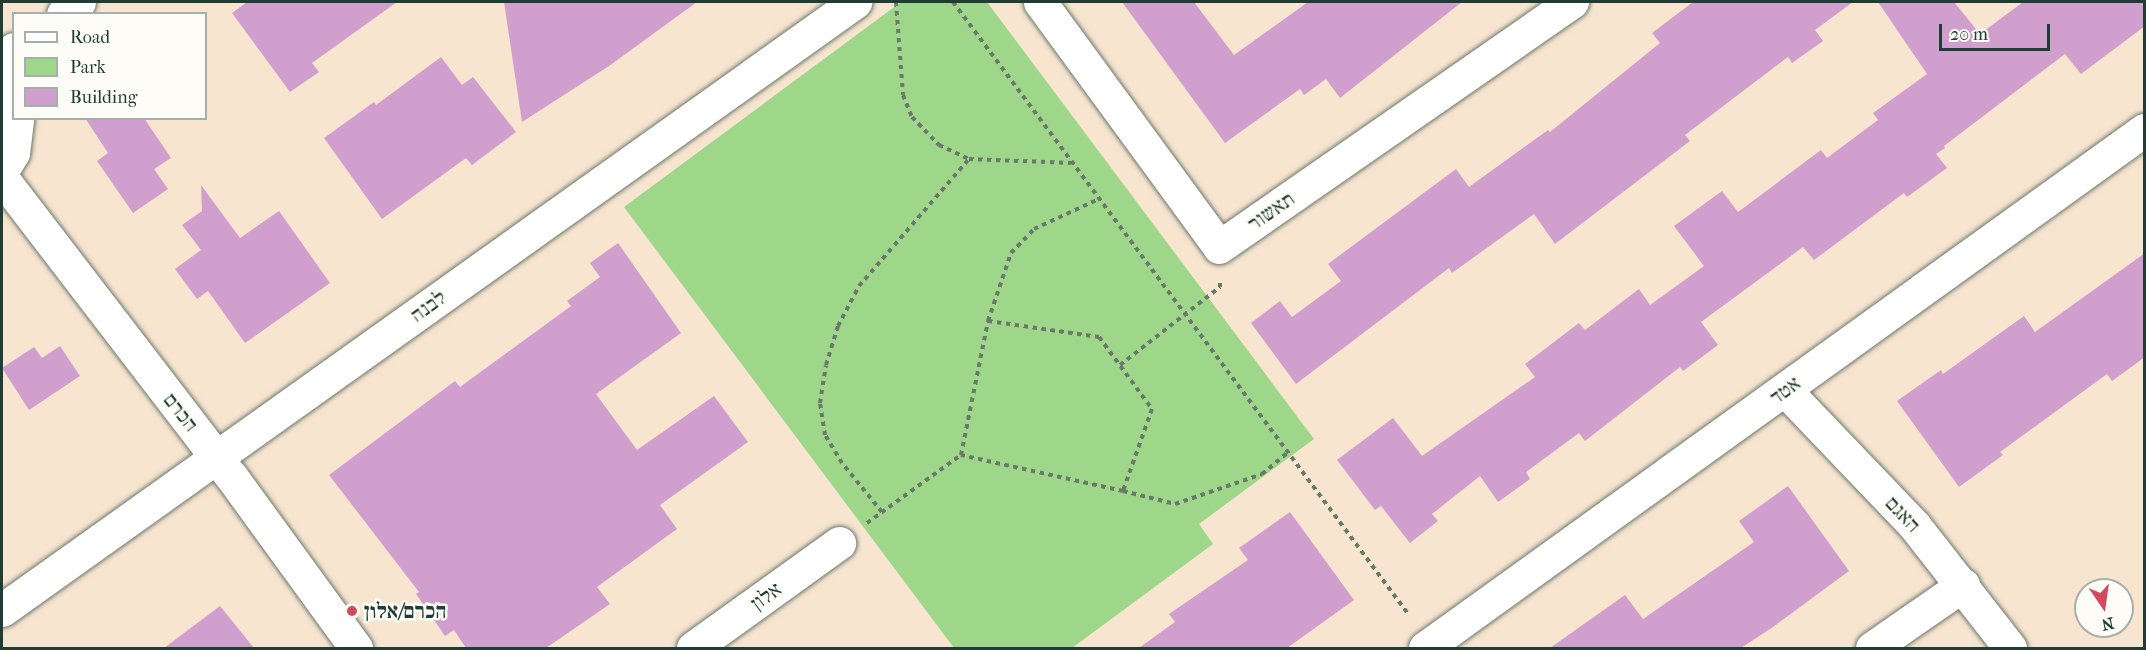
<!DOCTYPE html>
<meta charset="utf-8">
<style>
body{margin:0}
#map{position:relative;width:2146px;height:650px;overflow:hidden;background:#f7e5d0;font-family:"IM FELL French Canon","Frank Ruhl Libre",serif}
div>[style]{position:absolute}
[style*='--x']{left:calc(var(--x)*1px);top:calc(var(--y)*1px);width:calc(var(--w)*1px);rotate:calc(var(--a)*1deg)}
.green>*{inset:0;background:#9ed78a}
.building>*{inset:0;background:#d19fcd}
.path>*{height:4px;margin-top:-2px;transform-origin:0;background:repeating-linear-gradient(90deg,#6b786b 0 4.5px,transparent 0 9px)}
.roads{filter:drop-shadow(0 0 2px #6b786b) drop-shadow(0 0 2px #6b786b)}
.minor>*{height:33px;margin:-16.5px;padding:0 16.5px;transform-origin:16.5px;border-radius:16.5px;background:#fff}
.tertiary>*{height:33px;margin:-16.5px;padding:0 16.5px;transform-origin:16.5px;border-radius:16.5px;background:#fff}
.dots>*{width:16px;height:16px;translate:-50% -50%;box-sizing:border-box;border:3px solid #fdfcf7;border-radius:50%}
span{translate:-50% -50%;white-space:nowrap;text-align:center;line-height:1.15;-webkit-text-stroke:5px #fdfcf7;paint-order:stroke}
.street-label{font-size:21px;color:#1f3d34}
.poi-label{font-size:21px;color:#1f3d34;font-weight:700}
.left{translate:0 -50%;text-align:left}
.frame{position:absolute;inset:0;border:3px solid #1f3d34;pointer-events:none}
.legend{position:absolute;left:12px;top:12px;width:195px;height:108px;box-sizing:border-box;background:#fdfcf7;border:2px solid #a4b0a9;margin:0;padding:8px 10px;list-style:none;font-size:18px;color:#1f3d34}
.legend li{display:flex;align-items:center;gap:12px;height:30px}
.legend b{width:30px;border:2px solid #a4b0a9}
.north{position:absolute;left:2074px;top:578px;width:60px;height:60px;box-sizing:border-box;background:#fdfcf7;border:2px solid #a4b0a9;border-radius:50%;rotate:167deg;font-size:16px;font-weight:700;line-height:24px;text-align:center;color:#1f3d34}
.north::after{content:'';display:block;margin:auto;width:21px;height:27px;background:#d1495b;clip-path:polygon(50% 0,100% 100%,50% 72%,0 100%)}
.scale{position:absolute;left:1939px;top:24px;width:111px;height:27px;box-sizing:border-box;border:3px solid #1f3d34;border-top:0;padding-left:8px;font-size:18px;line-height:21px;white-space:nowrap;color:#1f3d34;-webkit-text-stroke:4px #fdfcf7;paint-order:stroke}
</style>
<div id="map">
<div class="green">
<div style="clip-path:polygon(901px 2px,987px 2px,1314px 439px,1199px 524px,1213px 544px,1072px 648px,954px 648px,624px 207px)"></div>
</div>
<div class="building">
<div style="clip-path:polygon(247px 2px,397px 2px,312px 63px,319px 72px,290px 92px,232px 13px)"></div>
<div style="clip-path:polygon(504px 2px,697px 2px,609px 66px,522px 122px)"></div>
<div style="clip-path:polygon(1122px 2px,1194px 2px,1234px 55px,1308px 2px,1462px 2px,1340px 98px,1326px 79px,1304px 95px,1300px 89px,1225px 143px)"></div>
<div style="clip-path:polygon(1693px 2px,1853px 2px,1815px 30px,1823px 41px,1792px 63px,1788px 57px,1685px 135px,1690px 141px,1555px 244px,1534px 214px,1452px 273px,1449px 268px,1296px 384px,1251px 323px,1280px 301px,1292px 317px,1341px 281px,1328px 264px,1456px 169px,1469px 187px,1548px 130px,1550px 132px,1660px 43px,1652px 33px)"></div>
<div style="clip-path:polygon(1878px 2px,1954px 2px,1980px 34px,2023px 2px,2145px 2px,2145px 26px,2081px 74px,2065px 54px,1944px 146px,1945px 148px,1936px 154px,1947px 168px,1907px 197px,1904px 193px,1814px 260px,1803px 247px,1701px 322px,1718px 345px,1683px 371px,1680px 367px,1585px 441px,1579px 433px,1526px 472px,1530px 479px,1498px 502px,1480px 476px,1432px 514px,1438px 521px,1410px 543px,1381px 506px,1375px 510px,1337px 460px,1393px 418px,1422px 456px,1535px 377px,1525px 364px,1579px 323px,1585px 330px,1639px 289px,1650px 305px,1704px 266px,1674px 226px,1722px 191px,1738px 212px,1821px 150px,1827px 158px,1878px 120px,1873px 113px,1927px 74px)"></div>
<div style="clip-path:polygon(441px 57px,462px 85px,473px 77px,516px 132px,472px 165px,466px 158px,382px 219px,324px 138px,374px 102px,376px 105px)"></div>
<div style="clip-path:polygon(85px 118px,144px 118px,171px 158px,154px 169px,168px 189px,133px 213px,97px 161px,108px 153px)"></div>
<div style="clip-path:polygon(201px 185px,240px 238px,279px 211px,330px 283px,245px 343px,208px 291px,197px 299px,175px 269px,201px 250px,182px 225px,202px 211px)"></div>
<div style="clip-path:polygon(618px 243px,681px 333px,596px 394px,637px 450px,714px 396px,748px 442px,660px 505px,677px 529px,597px 587px,610px 604px,546px 648px,466px 648px,454px 630px,445px 636px,416px 594px,419px 592px,329px 475px,455px 381px,460px 387px,571px 306px,567px 301px,600px 277px,590px 263px)"></div>
<div style="clip-path:polygon(2145px 253px,2145px 357px,2112px 381px,2107px 374px,2000px 452px,2003px 455px,1959px 487px,1897px 401px,1941px 370px,1943px 374px,2024px 316px,2035px 332px)"></div>
<div style="clip-path:polygon(60px 346px,80px 376px,29px 410px,2px 368px,34px 347px,42px 358px)"></div>
<div style="clip-path:polygon(1788px 486px,1849px 571px,1773px 627px,1741px 648px,1550px 648px,1625px 595px,1643px 619px,1754px 542px,1739px 521px)"></div>
<div style="clip-path:polygon(1290px 512px,1354px 600px,1287px 648px,1139px 648px,1175px 622px,1169px 614px,1248px 560px,1239px 548px)"></div>
<div style="clip-path:polygon(220px 606px,254px 648px,164px 648px)"></div>
</div>
<div class="path">
<div style="--x:896;--y:2;--w:93;--a:85.7"></div>
<div style="--x:903;--y:95;--w:24;--a:68"></div>
<div style="--x:912;--y:117;--w:39;--a:46"></div>
<div style="--x:939;--y:145;--w:33;--a:25"></div>
<div style="--x:969;--y:159;--w:102;--a:2.2"></div>
<div style="--x:953;--y:2;--w:764;--a:53.36"></div>
<div style="--x:988;--y:321;--w:112;--a:8.2"></div>
<div style="--x:1099;--y:337;--w:89;--a:53.6"></div>
<div style="--x:1152;--y:409;--w:87;--a:109.5"></div>
<div style="--x:1123;--y:491;--w:166;--a:-167.5"></div>
<div style="--x:961;--y:455;--w:137;--a:-78.6"></div>
<div style="--x:988;--y:321;--w:72;--a:-71.3"></div>
<div style="--x:1011;--y:253;--w:33;--a:-46"></div>
<div style="--x:1034;--y:229;--w:72;--a:-24.8"></div>
<div style="--x:1120;--y:365;--w:127;--a:-38"></div>
<div style="--x:1220;--y:287;--w:6;--a:-90"></div>
<div style="--x:1123;--y:491;--w:54;--a:14"></div>
<div style="--x:1175;--y:504;--w:92;--a:-19"></div>
<div style="--x:1262;--y:474;--w:34;--a:-40"></div>
<div style="--x:882;--y:512;--w:63;--a:-129.2"></div>
<div style="--x:842;--y:463;--w:33;--a:-121"></div>
<div style="--x:825;--y:435;--w:32;--a:-99"></div>
<div style="--x:820;--y:403;--w:38;--a:-81"></div>
<div style="--x:826;--y:365;--w:41;--a:-72.9"></div>
<div style="--x:838;--y:326;--w:45;--a:-62.3"></div>
<div style="--x:859;--y:286;--w:168;--a:-49.1"></div>
<div style="--x:867;--y:523;--w:116;--a:-35.9"></div>
</div>
<div class="roads">
<div class="minor">
<div style="--x:1040;--y:2;--w:303;--a:53.8"></div>
<div style="--x:1219;--y:247;--w:430;--a:-34.8"></div>
<div style="--x:1785;--y:390;--w:187;--a:46.3"></div>
<div style="--x:1914;--y:525;--w:156;--a:52"></div>
<div style="--x:2;--y:610;--w:1048;--a:-35.48"></div>
<div style="--x:693;--y:648;--w:180;--a:-35.7"></div>
<div style="--x:1425;--y:648;--w:886;--a:-35.77"></div>
<div style="--x:1872;--y:648;--w:111;--a:-34.7"></div>
</div>
<div class="tertiary">
<div style="--x:63;--y:14;--w:20;--a:-37"></div>
<div style="--x:2;--y:58;--w:15;--a:-37"></div>
<div style="--x:2;--y:84;--w:24;--a:60"></div>
<div style="--x:2;--y:171;--w:21;--a:-59"></div>
<div style="--x:13;--y:153;--w:35;--a:-83"></div>
<div style="--x:2;--y:178;--w:376;--a:52.5"></div>
<div style="--x:231;--y:476;--w:213;--a:54"></div>
</div>
</div>
<div class="dots">
<div style="left:352px;top:611px;background:#d1495b"></div>
</div>
<div class="street-label">
<span style="left:1271px;top:211px;rotate:-35deg">תאשור</span>
<span style="left:428px;top:306px;rotate:-36deg">לבנה</span>
<span style="left:1785px;top:390px;rotate:-36deg">אטד</span>
<span style="left:181px;top:412px;rotate:52deg">הכרם</span>
<span style="left:1903px;top:514px;rotate:47deg">האגם</span>
<span style="left:766px;top:596px;rotate:-36deg">אלון</span>
</div>
<div class="poi-label">
<span class="left" style="left:364px;top:611px">הכרם/אלון</span>
</div>
<div class="frame"></div>
<ul class="legend">
<li><b style="height:8px;background:#fff"></b>Road</li>
<li><b style="height:16px;background:#9ed78a"></b>Park</li>
<li><b style="height:16px;background:#d19fcd"></b>Building</li>
</ul>
<div class="north">N</div>
<div class="scale">20 m</div>
</div>
